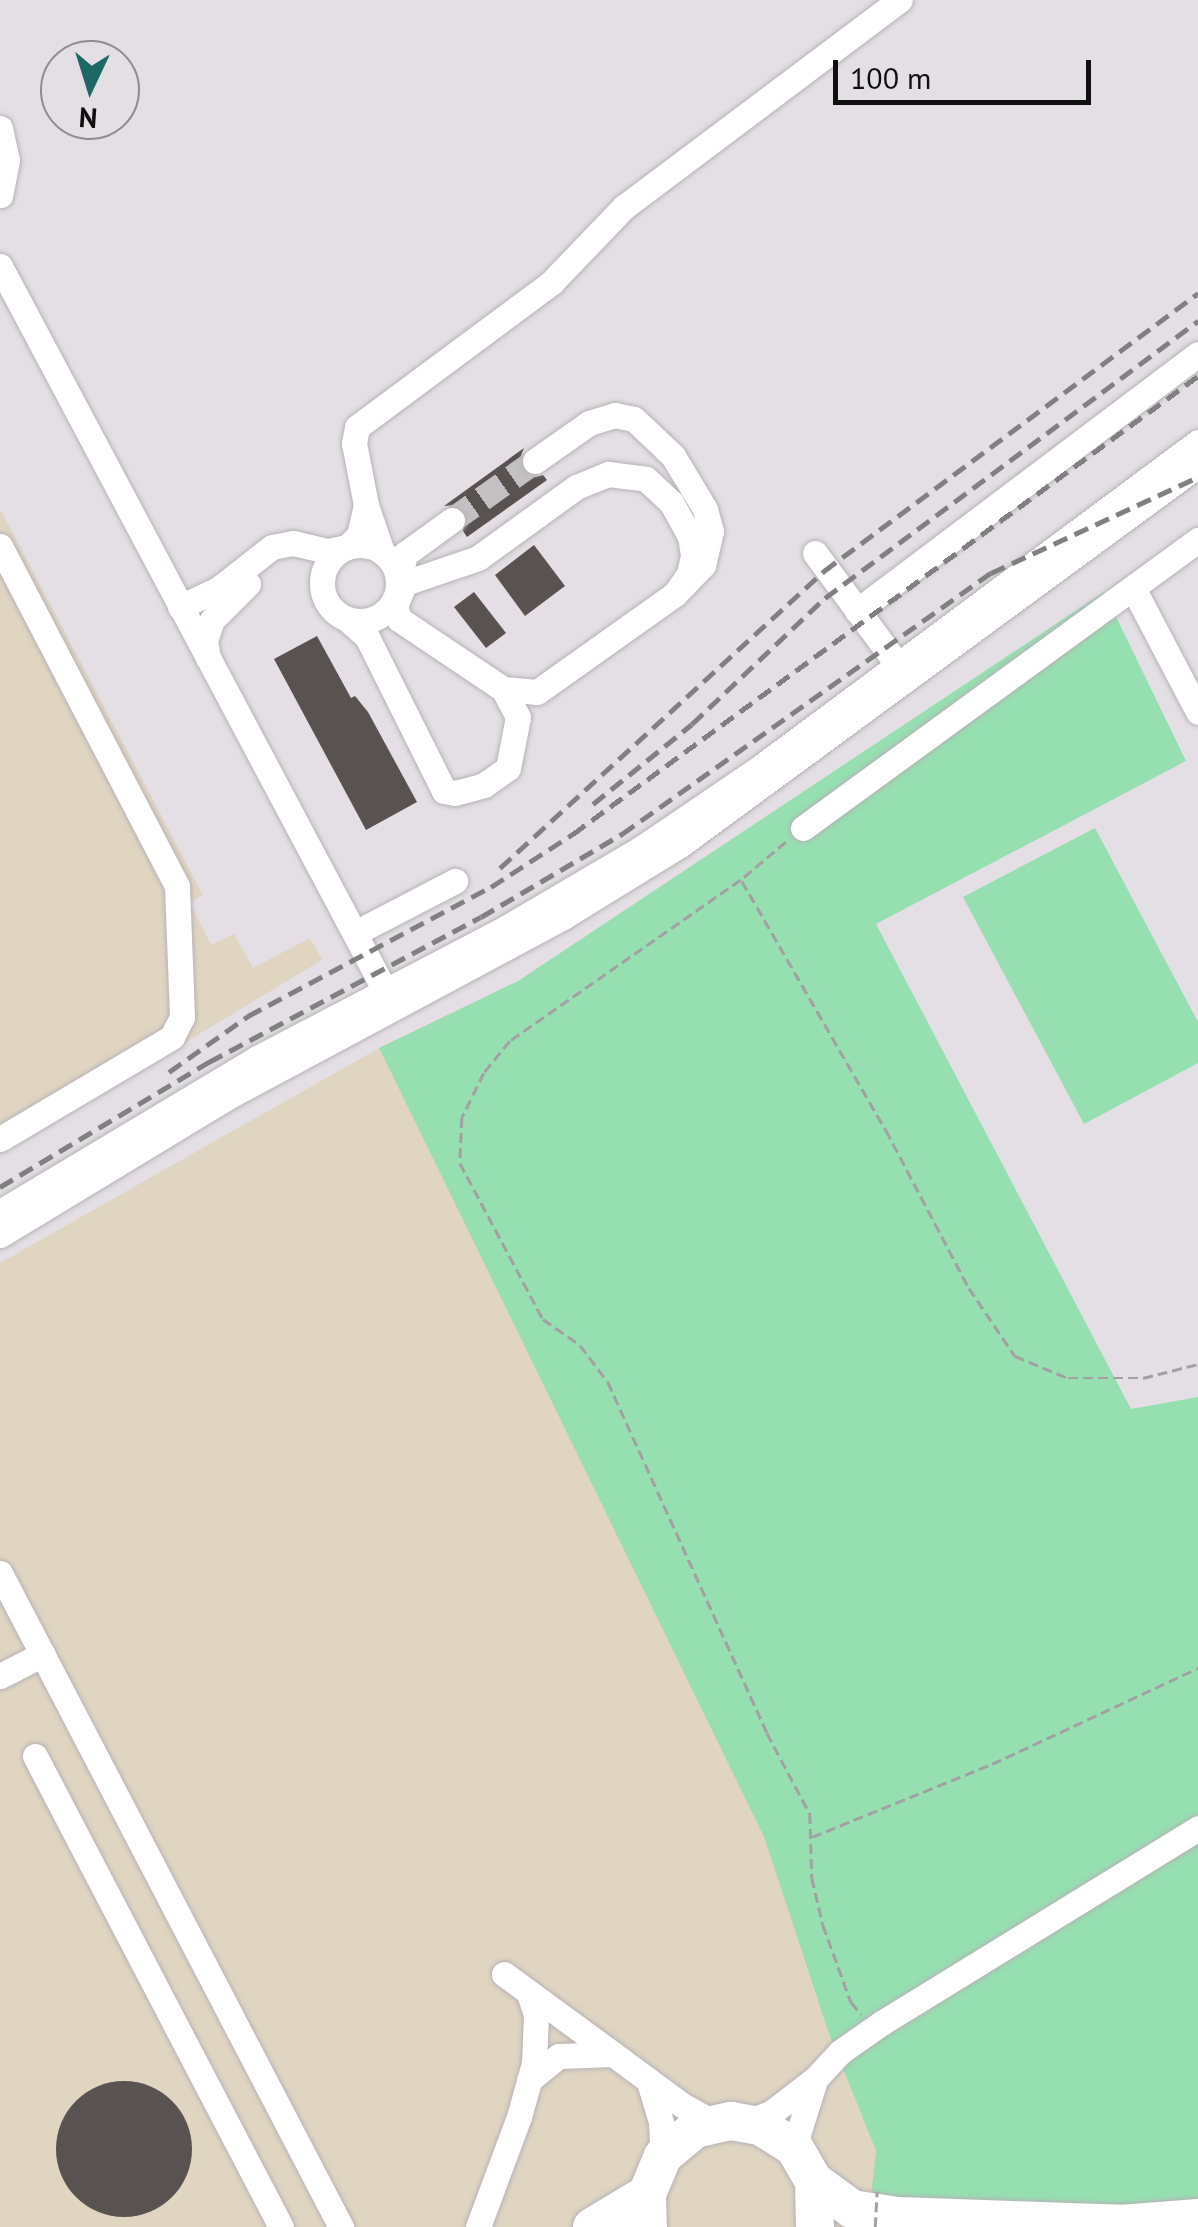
<!DOCTYPE html>
<style>
body{margin:0}
#map{position:relative;width:1198px;height:2227px;overflow:hidden;background:#e3dfe4;font-family:"PT Sans",sans-serif}
div>[style]{position:absolute}
[style*='--x']{left:calc(var(--x)*1px);top:calc(var(--y)*1px);width:calc(var(--w)*1px);rotate:calc(var(--a)*1deg)}
.industrial>*{inset:0;background:#e0d5c1}
.green>*{inset:0;background:#96dfb0}
.building>*{inset:0;background:#585250}
.round{border-radius:50%}
.minor-tunnel>*{height:25px;margin-top:-12.5px;transform-origin:0;background:repeating-linear-gradient(90deg,#c3c0c4 0 25px,transparent 0 37px)}
.path>*{height:2.5px;margin-top:-1.25px;transform-origin:0;background:repeating-linear-gradient(90deg,#a3a0a4 0 10px,transparent 0 15px)}
.roads{filter:drop-shadow(0 0 2px #b6b2b7) drop-shadow(0 0 2px #b6b2b7)}
.minor>*{height:25px;margin:-12.5px;padding:0 12.5px;transform-origin:12.5px;border-radius:12.5px;background:#fff}
.minor>.ring{margin:-12.5px;padding:0;box-sizing:content-box;background:none;border:25px solid #fff;border-radius:50%}
.highway>*{height:38px;margin:-19px;padding:0 19px;transform-origin:19px;border-radius:19px;background:#fff}
.rail>*{height:5px;margin-top:-2.5px;transform-origin:0;background:repeating-linear-gradient(90deg,#827f82 0 15px,transparent 0 23px)}
.path-bridge>*{height:2.5px;margin-top:-1.25px;transform-origin:0;background:repeating-linear-gradient(90deg,#a3a0a4 0 10px,transparent 0 15px)}
span{translate:-50% -50%;white-space:nowrap;text-align:center;line-height:1.15;-webkit-text-stroke:10px #e3dfe4;paint-order:stroke}
.north{position:absolute;left:40px;top:40px;width:100px;height:100px;box-sizing:border-box;background:#e3dfe4;border:2px solid #8f8c8f;border-radius:50%;rotate:184deg;font-size:28px;font-weight:700;line-height:40px;text-align:center;color:#100f10}
.north::after{content:'';display:block;margin:auto;width:35px;height:45px;background:#1c6864;clip-path:polygon(50% 0,100% 100%,50% 72%,0 100%)}
.scale{position:absolute;left:833px;top:60px;width:258px;height:45px;box-sizing:border-box;border:5px solid #100f10;border-top:0;padding-left:12px;font-size:30px;line-height:35px;white-space:nowrap;color:#100f10;-webkit-text-stroke:8px #e3dfe4;paint-order:stroke}
</style>
<div id="map">
<div class="industrial">
<div style="clip-path:polygon(0 509px,203px 895px,190px 903px,211px 945px,234px 934px,253px 968px,310px 938px,322px 960px,0 1154px)"></div>
<div style="clip-path:polygon(379px 1048px,764px 1837px,828px 2031px,876px 2151px,867px 2227px,0 2227px,0 1263px)"></div>
</div>
<div class="green">
<div style="clip-path:polygon(1104px 592px,1186px 761px,876px 924px,1131px 1409px,1198px 1397px,1198px 2227px,867px 2227px,876px 2151px,828px 2031px,764px 1837px,379px 1048px,518px 981px)"></div>
<div style="clip-path:polygon(1095px 828px,1198px 1022px,1198px 1063px,1084px 1124px,963px 897px)"></div>
</div>
<div class="building">
<div style="clip-path:polygon(524px 448px,519px 461px,522px 471px,535px 477px,543px 475px,547px 480px,467px 537px,463px 531px,466px 511px,458px 505px,444px 506px)"></div>
<div style="clip-path:polygon(534px 545px,565px 586px,525px 616px,495px 575px)"></div>
<div style="clip-path:polygon(474px 592px,506px 633px,486px 648px,454px 607px)"></div>
<div style="clip-path:polygon(317px 636px,351px 698px,355px 696px,368px 712px,417px 802px,366px 830px,274px 659px)"></div>
<div class="round" style="left:56px;top:2081px;width:136px;height:136px"></div>
</div>
<div class="minor-tunnel">
<div style="--x:452;--y:520;--w:102;--a:-35.4"></div>
</div>
<div class="path">
<div style="--x:786;--y:842;--w:59;--a:139.8"></div>
<div style="--x:741;--y:880;--w:282;--a:145.1"></div>
<div style="--x:510;--y:1041;--w:41;--a:129.1"></div>
<div style="--x:484;--y:1073;--w:50;--a:116.1"></div>
<div style="--x:462;--y:1118;--w:45;--a:92.5"></div>
<div style="--x:460;--y:1163;--w:177;--a:62"></div>
<div style="--x:543;--y:1319;--w:45;--a:35.1"></div>
<div style="--x:580;--y:1345;--w:46;--a:52.9"></div>
<div style="--x:608;--y:1382;--w:385;--a:65.6"></div>
<div style="--x:767;--y:1733;--w:92;--a:62"></div>
<div style="--x:810;--y:1814;--w:64;--a:88.2"></div>
<div style="--x:812;--y:1878;--w:48;--a:76.8"></div>
<div style="--x:823;--y:1925;--w:82;--a:70"></div>
<div style="--x:851;--y:2002;--w:16;--a:50"></div>
<div style="--x:742;--y:881;--w:288;--a:60"></div>
<div style="--x:886;--y:1130;--w:178;--a:62.3"></div>
<div style="--x:969;--y:1288;--w:82;--a:55.9"></div>
<div style="--x:1015;--y:1356;--w:57;--a:22.5"></div>
<div style="--x:1068;--y:1378;--w:75;--a:0"></div>
<div style="--x:1143;--y:1378;--w:57;--a:-14.3"></div>
<div style="--x:812;--y:1837;--w:194;--a:-22.1"></div>
<div style="--x:992;--y:1764;--w:227;--a:-25"></div>
</div>
<div class="roads">
<div class="minor">
<div style="--x:0;--y:128;--w:33;--a:78"></div>
<div style="--x:7;--y:160;--w:36;--a:101"></div>
<div style="--x:0;--y:266;--w:836;--a:62.02"></div>
<div style="--x:535;--y:461;--w:66;--a:-35.1"></div>
<div style="--x:589;--y:423;--w:27;--a:-17"></div>
<div style="--x:615;--y:415;--w:19;--a:12"></div>
<div style="--x:634;--y:419;--w:54;--a:43.5"></div>
<div style="--x:673;--y:456;--w:62;--a:58.9"></div>
<div style="--x:705;--y:509;--w:23;--a:75"></div>
<div style="--x:711;--y:531;--w:35;--a:103"></div>
<div style="--x:703;--y:565;--w:40;--a:134"></div>
<div style="--x:675;--y:594;--w:169;--a:144.6"></div>
<div style="--x:537;--y:692;--w:34;--a:-175"></div>
<div style="--x:503;--y:689;--w:125;--a:-146.1"></div>
<div style="--x:399;--y:619;--w:14;--a:-107"></div>
<div style="--x:395;--y:606;--w:25;--a:-67"></div>
<div style="--x:405;--y:583;--w:77;--a:-18.9"></div>
<div style="--x:478;--y:558;--w:121;--a:-35.9"></div>
<div style="--x:576;--y:487;--w:35;--a:-22"></div>
<div style="--x:608;--y:474;--w:38;--a:7"></div>
<div style="--x:646;--y:479;--w:34;--a:43"></div>
<div style="--x:671;--y:502;--w:39;--a:61"></div>
<div style="--x:690;--y:536;--w:20;--a:81"></div>
<div style="--x:693;--y:556;--w:18;--a:103"></div>
<div style="--x:689;--y:574;--w:24;--a:125"></div>
<div style="--x:366;--y:505;--w:63;--a:-101"></div>
<div style="--x:354;--y:443;--w:16;--a:-79"></div>
<div style="--x:357;--y:427;--w:243;--a:-36.6"></div>
<div style="--x:552;--y:282;--w:104;--a:-46.2"></div>
<div style="--x:624;--y:207;--w:345;--a:-36.9"></div>
<div class="ring" style="left:322px;top:545px;width:51px;height:51px"></div>
<div style="--x:0;--y:546;--w:383;--a:62.5"></div>
<div style="--x:177;--y:886;--w:131;--a:87.8"></div>
<div style="--x:182;--y:1017;--w:22;--a:117"></div>
<div style="--x:172;--y:1037;--w:200;--a:149.3"></div>
<div style="--x:815;--y:553;--w:153;--a:53.5"></div>
<div style="--x:399;--y:582;--w:29;--a:-78"></div>
<div style="--x:405;--y:554;--w:58;--a:-35.9"></div>
<div style="--x:1133;--y:588;--w:140;--a:62.3"></div>
<div style="--x:180;--y:607;--w:42;--a:-25.3"></div>
<div style="--x:218;--y:589;--w:68;--a:-37.9"></div>
<div style="--x:272;--y:547;--w:21;--a:-11"></div>
<div style="--x:293;--y:543;--w:36;--a:13"></div>
<div style="--x:328;--y:551;--w:19;--a:-12"></div>
<div style="--x:347;--y:547;--w:17;--a:-45"></div>
<div style="--x:359;--y:535;--w:31;--a:-77"></div>
<div style="--x:366;--y:505;--w:50;--a:71.2"></div>
<div style="--x:857;--y:611;--w:427;--a:-37"></div>
<div style="--x:347;--y:619;--w:27;--a:42"></div>
<div style="--x:367;--y:637;--w:172;--a:63.4"></div>
<div style="--x:444;--y:791;--w:11;--a:10"></div>
<div style="--x:455;--y:793;--w:30;--a:-15"></div>
<div style="--x:484;--y:785;--w:29;--a:-35"></div>
<div style="--x:508;--y:768;--w:52;--a:-78.9"></div>
<div style="--x:518;--y:717;--w:32;--a:-118"></div>
<div style="--x:208;--y:658;--w:17;--a:-100"></div>
<div style="--x:205;--y:641;--w:22;--a:-72"></div>
<div style="--x:212;--y:620;--w:51;--a:-45"></div>
<div style="--x:803;--y:828;--w:489;--a:-36.1"></div>
<div style="--x:355;--y:933;--w:113;--a:-27.5"></div>
<div style="--x:0;--y:1212;--w:300;--a:-30.9"></div>
<div style="--x:257;--y:1058;--w:279;--a:-27.6"></div>
<div style="--x:504;--y:929;--w:161;--a:-30.5"></div>
<div style="--x:643;--y:847;--w:144;--a:-34.2"></div>
<div style="--x:762;--y:766;--w:543;--a:-36.62"></div>
<div style="--x:0;--y:1235;--w:272;--a:-31.2"></div>
<div style="--x:233;--y:1094;--w:374;--a:-28.2"></div>
<div style="--x:563;--y:917;--w:137;--a:-31.6"></div>
<div style="--x:680;--y:845;--w:642;--a:-36.26"></div>
<div style="--x:0;--y:1573;--w:738;--a:62.46"></div>
<div style="--x:0;--y:1676;--w:48;--a:-27.1"></div>
<div style="--x:35;--y:1756;--w:531;--a:62.42"></div>
<div style="--x:504;--y:1974;--w:135;--a:36.3"></div>
<div style="--x:529;--y:2080;--w:38;--a:-39"></div>
<div style="--x:559;--y:2056;--w:54;--a:-2.1"></div>
<div style="--x:613;--y:2054;--w:86;--a:36.5"></div>
<div style="--x:682;--y:2105;--w:38;--a:29"></div>
<div style="--x:649;--y:2082;--w:42;--a:73.3"></div>
<div style="--x:661;--y:2122;--w:34;--a:87"></div>
<div style="--x:747;--y:2122;--w:26;--a:-21"></div>
<div style="--x:771;--y:2113;--w:56;--a:-37.7"></div>
<div style="--x:815;--y:2079;--w:37;--a:-47"></div>
<div style="--x:840;--y:2052;--w:52;--a:-34.9"></div>
<div style="--x:883;--y:2022;--w:370;--a:-31.6"></div>
<div style="--x:794;--y:2147;--w:70;--a:-72.6"></div>
<div style="--x:478;--y:2227;--w:117;--a:-69.6"></div>
<div style="--x:519;--y:2117;--w:56;--a:-74.5"></div>
<div style="--x:534;--y:2063;--w:48;--a:-87.6"></div>
<div style="--x:536;--y:2015;--w:19;--a:-108"></div>
</div>
<div class="highway">
<div style="--x:814;--y:2181;--w:47;--a:36.4"></div>
<div style="--x:852;--y:2209;--w:46;--a:8.8"></div>
<div style="--x:897;--y:2216;--w:224;--a:2"></div>
<div style="--x:1121;--y:2224;--w:77;--a:-4.5"></div>
<div style="--x:592;--y:2227;--w:64;--a:-31"></div>
<div style="--x:648;--y:2227;--w:33;--a:-92"></div>
<div style="--x:647;--y:2194;--w:41;--a:-67.2"></div>
<div style="--x:663;--y:2156;--w:42;--a:-40.2"></div>
<div style="--x:695;--y:2129;--w:37;--a:-13"></div>
<div style="--x:731;--y:2121;--w:29;--a:10"></div>
<div style="--x:760;--y:2126;--w:40;--a:32"></div>
<div style="--x:794;--y:2147;--w:39;--a:60"></div>
<div style="--x:814;--y:2181;--w:46;--a:88.8"></div>
</div>
</div>
<div class="rail">
<div style="--x:593;--y:804;--w:127;--a:-38.9"></div>
<div style="--x:692;--y:724;--w:183;--a:-43.5"></div>
<div style="--x:825;--y:598;--w:465;--a:-36.6"></div>
<div style="--x:500;--y:868;--w:440;--a:-42.5"></div>
<div style="--x:824;--y:571;--w:466;--a:-36.6"></div>
<div style="--x:169;--y:1072;--w:97;--a:-35.3"></div>
<div style="--x:248;--y:1016;--w:275;--a:-28"></div>
<div style="--x:491;--y:887;--w:98;--a:-32.9"></div>
<div style="--x:573;--y:834;--w:775;--a:-36.23"></div>
<div style="--x:0;--y:1187;--w:244;--a:-30.9"></div>
<div style="--x:209;--y:1062;--w:308;--a:-28.1"></div>
<div style="--x:481;--y:917;--w:164;--a:-30.5"></div>
<div style="--x:622;--y:834;--w:452;--a:-35.3"></div>
<div style="--x:991;--y:573;--w:228;--a:-24.9"></div>
</div>
<div class="path-bridge">
<div style="--x:875;--y:2227;--w:35;--a:-87"></div>
</div>
<div class="north">N</div>
<div class="scale">100 m</div>
</div>
